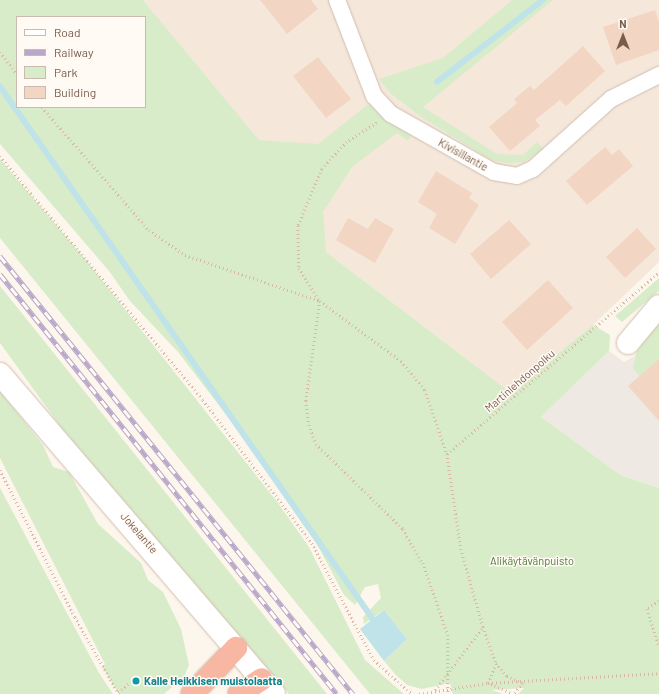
<!DOCTYPE html>
<meta charset="utf-8">
<style>
body{margin:0}
#map{position:relative;width:659px;height:694px;overflow:hidden;background:#fdf6ec;font-family:Barlow,sans-serif}
div>[style]{position:absolute}
[style*='--x']{left:calc(var(--x)*1px);top:calc(var(--y)*1px);width:calc(var(--w)*1px);rotate:calc(var(--a)*1deg)}
.residential>*{inset:0;background:#f5e8da}
.industrial>*{inset:0;background:#efe9e4}
.green>*{inset:0;background:#d8ecc9}
.water>*{inset:0;background:#bfe3e8}
.stream>*{height:5.5px;margin:-2.75px;padding:0 2.75px;transform-origin:2.75px;border-radius:2.75px;background:#bfe3e8}
.building>*{inset:0;background:#f3d5c3}
.path>*{height:2.5px;margin-top:-1.25px;transform-origin:0;background:repeating-linear-gradient(90deg,#d9b8a5 0 1px,transparent 0 4px)}
.roads{filter:drop-shadow(0 0 1px #d1beb0) drop-shadow(0 0 1px #d1beb0)}
.street>*{height:16px;margin:-8px;padding:0 8px;transform-origin:8px;border-radius:8px;background:#fff}
.secondary>*{height:22px;margin:-11px;padding:0 11px;transform-origin:11px;border-radius:11px;background:#fff}
.highway>*{height:22px;margin:-11px;padding:0 11px;transform-origin:11px;border-radius:11px;background:#f7b7a3}
.rail>*{height:4.5px;margin-top:-2.25px;transform-origin:0;background:repeating-linear-gradient(90deg,#fffaf3 0 9px,#b9a8c9 0 18px);box-sizing:border-box;border-block:1px solid #b9a8c9}
.dots>*{width:11px;height:11px;translate:-50% -50%;box-sizing:border-box;border:2px solid #fffaf3;border-radius:50%}
span{translate:-50% -50%;white-space:nowrap;text-align:center;line-height:1.15;-webkit-text-stroke:3px #fffaf3;paint-order:stroke}
.street-label{font-size:11px;color:#7a5c4d}
.park-label{font-size:11px;color:#537a41}
.culture-label{font-size:11px;color:#0d838f;font-weight:700}
.left{translate:0 -50%;text-align:left}
.legend{position:absolute;left:16px;top:16px;width:130px;height:92px;box-sizing:border-box;background:#fffaf3;border:1px solid #cabbb1;margin:0;padding:5px 7px;list-style:none;font-size:12px;color:#7a5c4d}
.legend li{display:flex;align-items:center;gap:8px;height:20px}
.legend b{width:20px;border:1px solid #cabbb1}
.north{position:absolute;left:603px;top:16px;width:40px;height:40px;-webkit-text-stroke:3px #fffaf3;paint-order:stroke;rotate:0deg;font-size:11px;font-weight:700;line-height:16px;text-align:center;color:#7a5c4d}
.north::after{content:'';display:block;margin:auto;width:14px;height:18px;background:#7a5c4d;clip-path:polygon(50% 0,100% 100%,50% 72%,0 100%)}
</style>
<div id="map">
<div class="residential">
<div style="clip-path:polygon(143px 0,659px 0,659px 262px,593px 325px,510px 392px,326px 252px,258px 140px)"></div>
</div>
<div class="industrial">
<div style="clip-path:polygon(659px 326px,659px 488px,622px 476px,541px 417px,609px 351px,624px 362px,648px 349px)"></div>
</div>
<div class="green">
<div style="clip-path:polygon(evenodd,0 0,143px 0,259px 140px,318px 144px,371px 102px,413px 133px,408px 141px,397px 133px,352px 167px,323px 212px,326px 252px,510px 392px,593px 325px,610px 335px,609px 351px,541px 417px,622px 476px,659px 488px,659px 694px,518px 694px,524px 688px,492px 690px,503px 694px,453px 694px,450px 683px,422px 689px,407px 685px,395px 674px,384px 661px,407px 639px,384px 610px,364px 624px,363px 617px,381px 598px,378px 584px,365px 587px,355px 605px,344px 595px,310px 531px,231px 421px,178px 352px,130px 301px,109px 271px,0 144px,0 0,17px 17px,145px 17px,145px 107px,17px 107px,17px 17px)"></div>
<div style="clip-path:polygon(512px 0,553px 0,423px 107px,497px 154px,523px 155px,537px 142px,543px 149px,524px 162px,507px 163px,491px 160px,420px 116px,390px 93px,379px 79px,443px 58px)"></div>
<div style="clip-path:polygon(0 159px,86px 260px,278px 503px,309px 547px,365px 660px,404px 694px,370px 694px,0 238px)"></div>
<div style="clip-path:polygon(659px 278px,659px 291px,622px 322px,615px 316px)"></div>
<div style="clip-path:polygon(0 286px,327px 694px,289px 694px,63px 430px,0 343px)"></div>
<div style="clip-path:polygon(659px 317px,659px 359px,640px 376px,633px 369px,636px 353px)"></div>
<div style="clip-path:polygon(0 391px,43px 445px,53px 467px,69px 472px,98px 524px,141px 563px,148px 580px,163px 592px,181px 629px,189px 665px,184px 677px,164px 694px,119px 694px,102px 667px,105px 664px,0 458px)"></div>
<div style="clip-path:polygon(0 488px,99px 673px,113px 694px,0 694px)"></div>
</div>
<div class="water">
<div style="clip-path:polygon(384px 610px,407px 639px,384px 661px,360px 629px)"></div>
</div>
<div class="stream">
<div style="--x:437;--y:82;--w:134;--a:-37.7"></div>
<div style="--x:0;--y:86;--w:656;--a:55"></div>
</div>
<div class="building">
<div style="clip-path:polygon(260px 0,311px 0,318px 9px,287px 34px)"></div>
<div style="clip-path:polygon(655px 10px,659px 22px,659px 50px,616px 65px,603px 27px)"></div>
<div style="clip-path:polygon(583px 46px,605px 71px,566px 106px,560px 100px,535px 120px,540px 126px,510px 151px,489px 127px,517px 103px,514px 99px,530px 86px,534px 90px)"></div>
<div style="clip-path:polygon(318px 57px,351px 99px,326px 118px,293px 76px)"></div>
<div style="clip-path:polygon(605px 147px,612px 155px,619px 149px,633px 166px,587px 205px,566px 181px)"></div>
<div style="clip-path:polygon(436px 171px,472px 193px,469px 198px,479px 205px,455px 244px,429px 228px,437px 214px,418px 202px)"></div>
<div style="clip-path:polygon(348px 218px,368px 229px,375px 218px,394px 229px,375px 263px,336px 240px)"></div>
<div style="clip-path:polygon(509px 220px,531px 244px,491px 279px,470px 254px)"></div>
<div style="clip-path:polygon(637px 228px,656px 249px,625px 278px,606px 257px)"></div>
<div style="clip-path:polygon(548px 280px,573px 308px,527px 350px,502px 322px)"></div>
<div style="clip-path:polygon(659px 359px,659px 421px,628px 386px)"></div>
</div>
<div class="path">
<div style="--x:0;--y:52;--w:28;--a:52"></div>
<div style="--x:42;--y:107;--w:163;--a:49"></div>
<div style="--x:149;--y:230;--w:44;--a:34.8"></div>
<div style="--x:185;--y:255;--w:143;--a:18.8"></div>
<div style="--x:320;--y:301;--w:101;--a:98"></div>
<div style="--x:306;--y:401;--w:24;--a:83"></div>
<div style="--x:309;--y:425;--w:20;--a:70"></div>
<div style="--x:316;--y:444;--w:122;--a:44.3"></div>
<div style="--x:403;--y:529;--w:39;--a:60"></div>
<div style="--x:423;--y:563;--w:76;--a:70.9"></div>
<div style="--x:448;--y:635;--w:59;--a:90"></div>
<div style="--x:377;--y:123;--w:36;--a:148"></div>
<div style="--x:347;--y:142;--w:37;--a:133"></div>
<div style="--x:322;--y:169;--w:62;--a:112.8"></div>
<div style="--x:298;--y:226;--w:42;--a:88.6"></div>
<div style="--x:299;--y:268;--w:39;--a:58"></div>
<div style="--x:320;--y:301;--w:101;--a:36.5"></div>
<div style="--x:401;--y:361;--w:38;--a:50"></div>
<div style="--x:425;--y:390;--w:68;--a:71"></div>
<div style="--x:447;--y:454;--w:96;--a:81.6"></div>
<div style="--x:461;--y:549;--w:81;--a:74.2"></div>
<div style="--x:483;--y:627;--w:38;--a:70"></div>
<div style="--x:496;--y:663;--w:17;--a:50"></div>
<div style="--x:507;--y:676;--w:17;--a:24"></div>
<div style="--x:523;--y:683;--w:14;--a:129"></div>
<div style="--x:0;--y:156;--w:317;--a:50.2"></div>
<div style="--x:203;--y:400;--w:180;--a:52.7"></div>
<div style="--x:312;--y:543;--w:132;--a:62.1"></div>
<div style="--x:374;--y:660;--w:51;--a:41.8"></div>
<div style="--x:447;--y:454;--w:279;--a:-40.6"></div>
<div style="--x:0;--y:470;--w:165;--a:63"></div>
<div style="--x:75;--y:617;--w:89;--a:60.3"></div>
<div style="--x:659;--y:601;--w:14;--a:146"></div>
<div style="--x:647;--y:609;--w:38;--a:72"></div>
<div style="--x:488;--y:683;--w:22;--a:-68"></div>
<div style="--x:491;--y:684;--w:24;--a:24"></div>
<div style="--x:435;--y:690;--w:79;--a:-52.7"></div>
<div style="--x:118;--y:692;--w:18;--a:-38"></div>
<div style="--x:419;--y:694;--w:70;--a:-9.1"></div>
<div style="--x:488;--y:683;--w:171;--a:-3.3"></div>
</div>
<div class="roads">
<div class="street">
<div style="--x:337;--y:0;--w:103;--a:68.9"></div>
<div style="--x:374;--y:96;--w:25;--a:47"></div>
<div style="--x:391;--y:114;--w:118;--a:29.4"></div>
<div style="--x:494;--y:172;--w:23;--a:10"></div>
<div style="--x:517;--y:176;--w:17;--a:-24"></div>
<div style="--x:533;--y:169;--w:105;--a:-41.9"></div>
<div style="--x:611;--y:99;--w:54;--a:-26.6"></div>
</div>
<div class="secondary">
<div style="--x:628;--y:343;--w:48;--a:-50"></div>
<div style="--x:0;--y:374;--w:421;--a:49.4"></div>
</div>
<div class="highway">
<div style="--x:192;--y:694;--w:64;--a:-46.3"></div>
<div style="--x:239;--y:694;--w:27;--a:-33"></div>
</div>
</div>
<div class="rail">
<div style="--x:0;--y:256;--w:563;--a:51.13"></div>
<div style="--x:0;--y:274;--w:538;--a:51.26"></div>
</div>
<div class="dots">
<div style="left:136px;top:681px;background:#0f9aa8"></div>
</div>
<div class="street-label">
<span style="left:463px;top:155px;rotate:29deg">Kivisillantie</span>
<span style="left:520px;top:381px;rotate:-41deg">Martinlehdonpolku</span>
<span style="left:139px;top:533px;rotate:49deg">Jokelantie</span>
</div>
<div class="park-label">
<span style="left:532px;top:561px">Alikäytävänpuisto</span>
</div>
<div class="culture-label">
<span class="left" style="left:144px;top:681px">Kalle Heikkisen muistolaatta</span>
</div>
<ul class="legend">
<li><b style="height:5px;background:#fff"></b>Road</li>
<li><b style="height:5px;background:#b9a8c9"></b>Railway</li>
<li><b style="height:11px;background:#d8ecc9"></b>Park</li>
<li><b style="height:11px;background:#f3d5c3"></b>Building</li>
</ul>
<div class="north">N</div>
</div>
